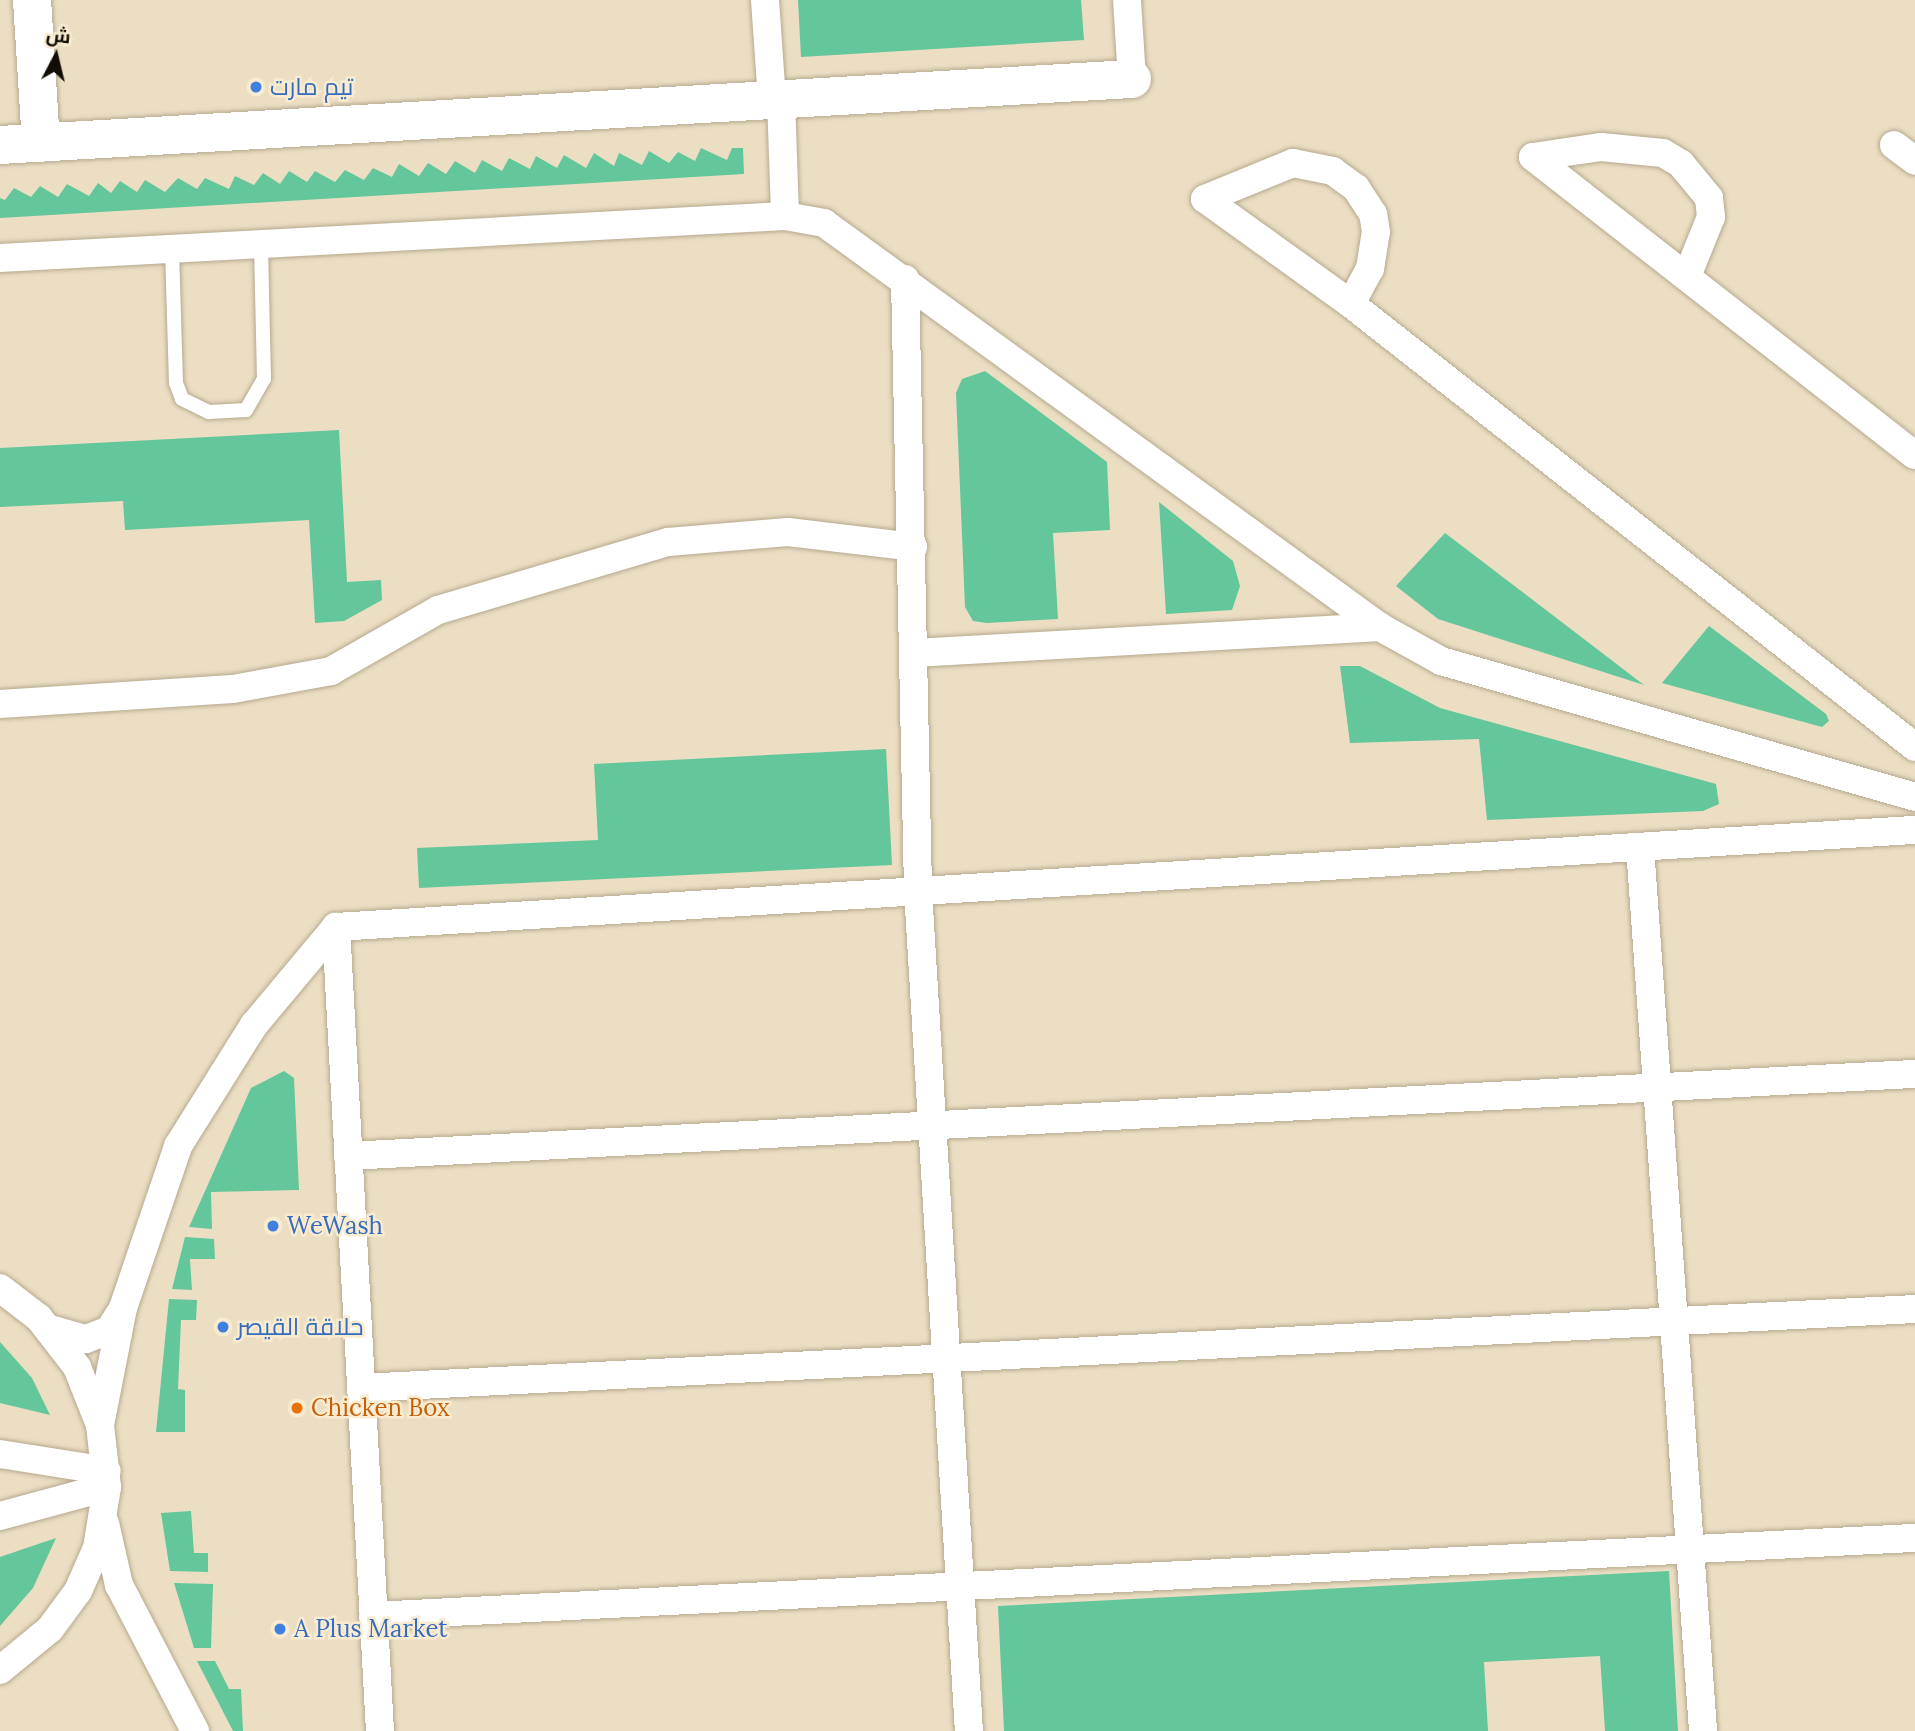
<!DOCTYPE html>
<meta charset="utf-8">
<style>
body{margin:0}
#map{position:relative;width:1915px;height:1731px;overflow:hidden;background:#ebdec3;font-family:Lora,Cairo,serif}
div>[style]{position:absolute}
[style*='--x']{left:calc(var(--x)*1px);top:calc(var(--y)*1px);width:calc(var(--w)*1px);rotate:calc(var(--a)*1deg)}
.green>*{inset:0;background:#64c69b}
.roads{filter:drop-shadow(0 0 2px #b5a98f) drop-shadow(0 0 2px #b5a98f)}
.lane>*{height:14px;margin:-7px;padding:0 7px;transform-origin:7px;border-radius:7px;background:#fff}
.street>*{height:28px;margin:-14px;padding:0 14px;transform-origin:14px;border-radius:14px;background:#fff}
.secondary>*{height:38px;margin:-19px;padding:0 19px;transform-origin:19px;border-radius:19px;background:#fff}
.dots>*{width:19px;height:19px;translate:-50% -50%;box-sizing:border-box;border:4px solid #f9ebd0;border-radius:50%}
span{translate:-50% -50%;white-space:nowrap;text-align:center;line-height:1.15;-webkit-text-stroke:5px #f9ebd0;paint-order:stroke}
.shop-label{font-size:24px;color:#366cbe}
.left{translate:0 -50%;text-align:left}
.food-label{font-size:24px;color:#c56008}
.north{position:absolute;left:21px;top:21px;width:70px;height:70px;-webkit-text-stroke:5px #f9ebd0;paint-order:stroke;rotate:7deg;font-size:19px;font-weight:700;line-height:28px;text-align:center;color:#120d05}
.north::after{content:'';display:block;margin:auto;width:24px;height:32px;background:#120d05;clip-path:polygon(50% 0,100% 100%,50% 72%,0 100%)}
</style>
<div id="map">
<div class="green">
<div style="clip-path:polygon(798px 0,1081px 0,1084px 40px,801px 57px)"></div>
<div style="clip-path:polygon(701px 148px,727px 160px,732px 148px,743px 148px,744px 174px,0 218px,0 198px,5px 200px,14px 188px,31px 197px,40px 186px,58px 197px,67px 184px,89px 196px,98px 183px,111px 193px,120px 181px,137px 192px,145px 180px,165px 192px,178px 178px,197px 189px,205px 178px,229px 189px,235px 176px,254px 185px,263px 173px,280px 184px,289px 171px,307px 182px,315px 171px,335px 182px,345px 170px,364px 180px,373px 168px,392px 177px,399px 164px,419px 176px,428px 163px,446px 174px,455px 161px,475px 173px,482px 160px,502px 171px,509px 158px,530px 169px,536px 156px,557px 168px,564px 155px,586px 168px,594px 153px,614px 166px,619px 153px,642px 165px,649px 151px,669px 163px,678px 152px,695px 161px)"></div>
<div style="clip-path:polygon(985px 371px,1107px 462px,1110px 530px,1053px 533px,1058px 619px,987px 623px,973px 621px,965px 607px,956px 393px,962px 379px)"></div>
<div style="clip-path:polygon(339px 430px,347px 582px,381px 580px,382px 600px,344px 621px,315px 623px,309px 520px,125px 530px,123px 501px,0 507px,0 448px)"></div>
<div style="clip-path:polygon(1159px 502px,1233px 561px,1240px 586px,1232px 610px,1166px 614px)"></div>
<div style="clip-path:polygon(1445px 533px,1644px 685px,1438px 619px,1396px 586px)"></div>
<div style="clip-path:polygon(1709px 626px,1826px 714px,1829px 721px,1822px 727px,1662px 683px)"></div>
<div style="clip-path:polygon(1340px 666px,1360px 666px,1440px 708px,1716px 784px,1719px 804px,1703px 811px,1487px 820px,1479px 739px,1350px 743px)"></div>
<div style="clip-path:polygon(886px 749px,892px 865px,419px 888px,417px 848px,598px 840px,594px 764px)"></div>
<div style="clip-path:polygon(284px 1071px,294px 1078px,299px 1190px,211px 1192px,212px 1229px,189px 1227px,251px 1088px)"></div>
<div style="clip-path:polygon(185px 1237px,214px 1239px,215px 1259px,190px 1259px,192px 1290px,172px 1289px)"></div>
<div style="clip-path:polygon(169px 1299px,197px 1300px,196px 1320px,181px 1320px,178px 1389px,185px 1390px,185px 1432px,156px 1432px)"></div>
<div style="clip-path:polygon(0 1342px,32px 1378px,50px 1415px,0 1403px)"></div>
<div style="clip-path:polygon(191px 1511px,194px 1553px,208px 1553px,208px 1572px,170px 1571px,161px 1513px)"></div>
<div style="clip-path:polygon(56px 1538px,33px 1588px,0 1626px,0 1557px)"></div>
<div style="clip-path:polygon(1669px 1571px,1678px 1731px,1605px 1731px,1600px 1656px,1484px 1662px,1488px 1731px,1004px 1731px,998px 1606px)"></div>
<div style="clip-path:polygon(174px 1583px,213px 1584px,211px 1648px,194px 1648px)"></div>
<div style="clip-path:polygon(197px 1661px,215px 1661px,229px 1689px,241px 1689px,243px 1731px,233px 1731px)"></div>
</div>
<div class="roads">
<div class="lane">
<div style="--x:172;--y:249;--w:134;--a:88.3"></div>
<div style="--x:176;--y:383;--w:17;--a:69"></div>
<div style="--x:182;--y:399;--w:30;--a:26"></div>
<div style="--x:209;--y:412;--w:37;--a:-3"></div>
<div style="--x:246;--y:410;--w:36;--a:-60"></div>
<div style="--x:264;--y:379;--w:135;--a:-91.3"></div>
</div>
<div class="street">
<div style="--x:765;--y:0;--w:99;--a:86"></div>
<div style="--x:1127;--y:0;--w:79;--a:86.4"></div>
<div style="--x:781;--y:99;--w:117;--a:88"></div>
<div style="--x:1894;--y:145;--w:26;--a:37"></div>
<div style="--x:1533;--y:157;--w:484;--a:38"></div>
<div style="--x:1533;--y:157;--w:69;--a:-8.4"></div>
<div style="--x:1601;--y:147;--w:62;--a:5.5"></div>
<div style="--x:1663;--y:153;--w:21;--a:31"></div>
<div style="--x:1681;--y:164;--w:44;--a:50.5"></div>
<div style="--x:1709;--y:198;--w:19;--a:84"></div>
<div style="--x:1711;--y:217;--w:64;--a:112.1"></div>
<div style="--x:0;--y:258;--w:786;--a:-3.06"></div>
<div style="--x:785;--y:216;--w:40;--a:10"></div>
<div style="--x:824;--y:223;--w:687;--a:36"></div>
<div style="--x:1380;--y:627;--w:70;--a:29.1"></div>
<div style="--x:1441;--y:661;--w:493;--a:16"></div>
<div style="--x:905;--y:279;--w:612;--a:88.78"></div>
<div style="--x:918;--y:891;--w:842;--a:86.53"></div>
<div style="--x:1351;--y:304;--w:40;--a:-62"></div>
<div style="--x:1370;--y:269;--w:37;--a:-81"></div>
<div style="--x:1376;--y:232;--w:18;--a:-99"></div>
<div style="--x:1373;--y:214;--w:31;--a:-123"></div>
<div style="--x:1356;--y:188;--w:29;--a:-144"></div>
<div style="--x:1333;--y:171;--w:41;--a:-168.7"></div>
<div style="--x:1293;--y:163;--w:95;--a:157.8"></div>
<div style="--x:1205;--y:199;--w:180;--a:35.7"></div>
<div style="--x:1351;--y:304;--w:717;--a:38.15"></div>
<div style="--x:914;--y:653;--w:467;--a:-3.2"></div>
<div style="--x:0;--y:704;--w:233;--a:-3.7"></div>
<div style="--x:233;--y:689;--w:100;--a:-10.4"></div>
<div style="--x:331;--y:671;--w:123;--a:-29.7"></div>
<div style="--x:438;--y:610;--w:240;--a:-16.5"></div>
<div style="--x:668;--y:542;--w:120;--a:-4.8"></div>
<div style="--x:788;--y:532;--w:126;--a:6.8"></div>
<div style="--x:1640;--y:847;--w:886;--a:85.92"></div>
<div style="--x:336;--y:927;--w:805;--a:86.87"></div>
<div style="--x:348;--y:1156;--w:1569;--a:-3"></div>
<div style="--x:0;--y:1288;--w:49;--a:37.6"></div>
<div style="--x:39;--y:1318;--w:62;--a:52.2"></div>
<div style="--x:77;--y:1367;--w:62;--a:68.4"></div>
<div style="--x:100;--y:1425;--w:62;--a:83.6"></div>
<div style="--x:107;--y:1487;--w:62;--a:99.3"></div>
<div style="--x:97;--y:1548;--w:47;--a:113.8"></div>
<div style="--x:78;--y:1591;--w:47;--a:126.4"></div>
<div style="--x:50;--y:1629;--w:65;--a:140.6"></div>
<div style="--x:50;--y:1329;--w:37;--a:16"></div>
<div style="--x:86;--y:1339;--w:25;--a:-21"></div>
<div style="--x:109;--y:1330;--w:24;--a:-57"></div>
<div style="--x:361;--y:1388;--w:1556;--a:-2.91"></div>
<div style="--x:100;--y:1425;--w:119;--a:-78.9"></div>
<div style="--x:123;--y:1308;--w:171;--a:-71.2"></div>
<div style="--x:178;--y:1146;--w:143;--a:-57.9"></div>
<div style="--x:254;--y:1025;--w:128;--a:-50.1"></div>
<div style="--x:336;--y:927;--w:1582;--a:-3.52"></div>
<div style="--x:0;--y:1454;--w:108;--a:9"></div>
<div style="--x:0;--y:1516;--w:111;--a:-15.2"></div>
<div style="--x:105;--y:1523;--w:64;--a:77.3"></div>
<div style="--x:119;--y:1585;--w:165;--a:62.5"></div>
<div style="--x:373;--y:1616;--w:1544;--a:-2.9"></div>
</div>
<div class="secondary">
<div style="--x:32;--y:0;--w:143;--a:86.4"></div>
<div style="--x:0;--y:145;--w:1134;--a:-3.34"></div>
</div>
</div>
<div class="dots">
<div style="left:256px;top:87px;background:#3f7fe0"></div>
<div style="left:273px;top:1226px;background:#3f7fe0"></div>
<div style="left:223px;top:1327px;background:#3f7fe0"></div>
<div style="left:297px;top:1408px;background:#e8710a"></div>
<div style="left:280px;top:1629px;background:#3f7fe0"></div>
</div>
<div class="shop-label">
<span class="left" style="left:270px;top:87px">تيم مارت</span>
<span class="left" style="left:287px;top:1226px">WeWash</span>
<span class="left" style="left:237px;top:1327px">حلاقة القيصر</span>
<span class="left" style="left:294px;top:1629px">A Plus Market</span>
</div>
<div class="food-label">
<span class="left" style="left:311px;top:1408px">Chicken Box</span>
</div>
<div class="north">ش</div>
</div>
